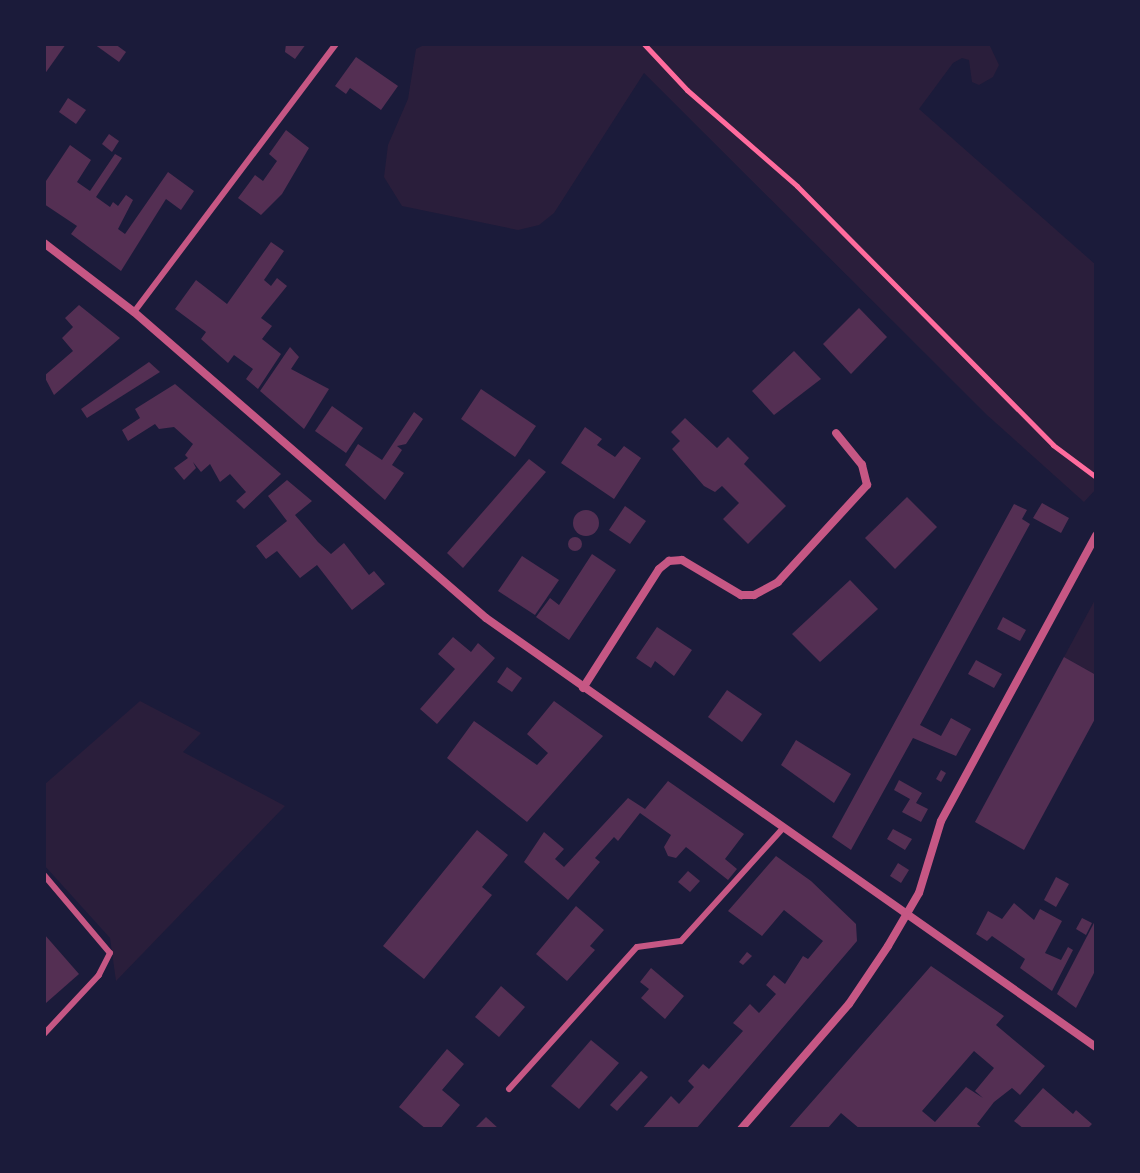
<!DOCTYPE html>
<style>
body{margin:0}
#map{position:relative;width:1140px;height:1173px;overflow:hidden;background:#1b1b3a;font-family:Inter,sans-serif}
div>[style]{position:absolute}
[style*='--x']{left:calc(var(--x)*1px);top:calc(var(--y)*1px);width:calc(var(--w)*1px);rotate:calc(var(--a)*1deg)}
.green>*{inset:0;background:#2a1e3b}
.building>*{inset:0;background:#542f53}
.round{border-radius:50%}
.path>*{height:5px;margin:-2.5px;padding:0 2.5px;transform-origin:2.5px;border-radius:2.5px;background:#ff6b9d}
.service>*{height:6px;margin:-3px;padding:0 3px;transform-origin:3px;border-radius:3px;background:#c65784}
.minor>*{height:8px;margin:-4px;padding:0 4px;transform-origin:4px;border-radius:4px;background:#c65784}
span{translate:-50% -50%;white-space:nowrap;text-align:center;line-height:1.15;-webkit-text-stroke:8px #1b1b3a;paint-order:stroke}
.frame{position:absolute;inset:0;border:46px solid #1b1b3a;pointer-events:none}
</style>
<div id="map">
<div class="green">
<div style="clip-path:polygon(426px 44px,989px 44px,999px 65px,993px 77px,979px 85px,972px 82px,969px 60px,962px 58px,953px 63px,919px 109px,1096px 265px,1096px 489px,1084px 502px,987px 415px,644px 73px,554px 213px,539px 225px,518px 230px,402px 206px,384px 177px,388px 145px,408px 99px,416px 49px)"></div>
<div style="clip-path:polygon(1096px 598px,1096px 675px,1064px 657px)"></div>
<div style="clip-path:polygon(140px 701px,201px 733px,183px 752px,285px 806px,116px 981px,110px 938px,44px 865px,44px 785px)"></div>
</div>
<div class="building">
<div style="clip-path:polygon(44px 44px,66px 44px,44px 75px)"></div>
<div style="clip-path:polygon(94px 44px,115px 44px,126px 52px,119px 62px)"></div>
<div style="clip-path:polygon(286px 44px,306px 44px,295px 59px,285px 52px)"></div>
<div style="clip-path:polygon(356px 57px,398px 86px,381px 110px,350px 88px,346px 94px,335px 86px)"></div>
<div style="clip-path:polygon(68px 98px,86px 110px,76px 124px,59px 112px)"></div>
<div style="clip-path:polygon(286px 130px,309px 148px,282px 194px,261px 215px,238px 198px,255px 175px,263px 181px,277px 161px,269px 154px)"></div>
<div style="clip-path:polygon(109px 134px,119px 141px,112px 152px,102px 144px)"></div>
<div style="clip-path:polygon(70px 145px,91px 160px,77px 182px,90px 191px,115px 154px,122px 158px,96px 197px,110px 207px,113px 202px,118px 206px,126px 195px,133px 200px,118px 229px,125px 234px,168px 172px,194px 191px,181px 210px,166px 199px,121px 271px,71px 234px,77px 226px,44px 204px,44px 184px)"></div>
<div style="clip-path:polygon(271px 242px,284px 251px,264px 280px,271px 286px,277px 278px,287px 286px,261px 318px,272px 326px,262px 339px,281px 354px,258px 389px,246px 379px,253px 369px,234px 355px,228px 363px,201px 339px,206px 332px,175px 309px,196px 280px,227px 304px)"></div>
<div style="clip-path:polygon(79px 305px,120px 338px,54px 395px,44px 376px,73px 351px,62px 338px,73px 327px,65px 318px)"></div>
<div style="clip-path:polygon(859px 308px,887px 337px,851px 374px,823px 344px)"></div>
<div style="clip-path:polygon(290px 347px,299px 357px,291px 369px,329px 389px,304px 429px,260px 391px)"></div>
<div style="clip-path:polygon(794px 351px,821px 379px,774px 415px,752px 391px)"></div>
<div style="clip-path:polygon(149px 362px,160px 372px,87px 418px,81px 409px)"></div>
<div style="clip-path:polygon(175px 384px,281px 474px,244px 509px,236px 501px,246px 492px,230px 474px,220px 482px,210px 464px,201px 472px,193px 462px,196px 468px,184px 480px,174px 468px,188px 458px,185px 455px,193px 444px,174px 427px,159px 429px,155px 424px,128px 441px,122px 430px,140px 418px,135px 409px)"></div>
<div style="clip-path:polygon(481px 389px,536px 426px,515px 457px,461px 419px)"></div>
<div style="clip-path:polygon(332px 406px,363px 428px,346px 453px,315px 431px)"></div>
<div style="clip-path:polygon(414px 412px,423px 419px,406px 444px,397px 446px,402px 450px,392px 465px,404px 473px,385px 500px,345px 465px,358px 444px,382px 460px)"></div>
<div style="clip-path:polygon(685px 418px,717px 448px,728px 437px,749px 458px,744px 464px,786px 506px,748px 544px,723px 519px,739px 503px,722px 486px,715px 492px,704px 486px,672px 449px,680px 441px,671px 432px)"></div>
<div style="clip-path:polygon(585px 427px,602px 439px,597px 445px,615px 457px,624px 446px,641px 458px,614px 499px,561px 463px)"></div>
<div style="clip-path:polygon(529px 459px,546px 472px,463px 568px,447px 553px)"></div>
<div style="clip-path:polygon(287px 480px,312px 501px,295px 515px,318px 542px,331px 554px,344px 543px,369px 575px,374px 571px,385px 584px,352px 610px,317px 565px,300px 578px,277px 551px,266px 559px,256px 546px,287px 521px,268px 496px)"></div>
<div style="clip-path:polygon(907px 497px,937px 527px,895px 569px,865px 538px)"></div>
<div style="clip-path:polygon(1042px 503px,1069px 518px,1061px 533px,1033px 518px)"></div>
<div style="clip-path:polygon(1014px 504px,1027px 510px,1022px 519px,1030px 524px,920px 725px,941px 736px,951px 718px,971px 729px,956px 756px,913px 738px,851px 850px,832px 837px)"></div>
<div style="clip-path:polygon(625px 506px,646px 521px,630px 544px,609px 530px)"></div>
<div class="round" style="left:573px;top:510px;width:26px;height:26px"></div>
<div class="round" style="left:568px;top:537px;width:14px;height:14px"></div>
<div style="clip-path:polygon(592px 554px,616px 570px,569px 640px,536px 617px,550px 598px,559px 605px)"></div>
<div style="clip-path:polygon(522px 556px,559px 580px,535px 615px,498px 591px)"></div>
<div style="clip-path:polygon(850px 580px,878px 609px,820px 662px,792px 634px)"></div>
<div style="clip-path:polygon(1003px 617px,1026px 630px,1020px 641px,997px 629px)"></div>
<div style="clip-path:polygon(657px 627px,692px 650px,674px 676px,655px 661px,651px 668px,636px 658px)"></div>
<div style="clip-path:polygon(453px 637px,471px 652px,478px 643px,495px 658px,437px 724px,420px 709px,455px 669px,438px 654px)"></div>
<div style="clip-path:polygon(1064px 657px,1096px 675px,1096px 717px,1024px 850px,975px 822px)"></div>
<div style="clip-path:polygon(976px 660px,1002px 674px,994px 688px,968px 674px)"></div>
<div style="clip-path:polygon(507px 667px,522px 678px,512px 692px,497px 682px)"></div>
<div style="clip-path:polygon(727px 690px,762px 714px,742px 742px,708px 717px)"></div>
<div style="clip-path:polygon(554px 701px,603px 736px,527px 822px,447px 758px,474px 721px,537px 765px,548px 753px,527px 734px)"></div>
<div style="clip-path:polygon(796px 740px,851px 774px,834px 803px,781px 765px)"></div>
<div style="clip-path:polygon(941px 770px,946px 773px,941px 782px,936px 779px)"></div>
<div style="clip-path:polygon(899px 780px,922px 793px,916px 803px,928px 809px,921px 822px,902px 812px,910px 799px,894px 790px)"></div>
<div style="clip-path:polygon(668px 781px,744px 834px,725px 859px,737px 869px,728px 880px,686px 847px,676px 858px,668px 856px,664px 847px,671px 835px,640px 813px,618px 841px,614px 837px,595px 858px,600px 862px,568px 900px,524px 862px,544px 832px,564px 849px,555px 859px,564px 867px,628px 798px,645px 809px)"></div>
<div style="clip-path:polygon(893px 829px,912px 839px,905px 850px,887px 839px)"></div>
<div style="clip-path:polygon(477px 830px,508px 855px,482px 887px,492px 895px,424px 979px,383px 946px)"></div>
<div style="clip-path:polygon(776px 856px,811px 881px,856px 924px,857px 941px,696px 1129px,642px 1129px,671px 1096px,679px 1104px,694px 1087px,688px 1081px,703px 1064px,709px 1069px,743px 1031px,733px 1023px,750px 1004px,759px 1013px,776px 994px,766px 985px,774px 975px,785px 984px,803px 956px,808px 959px,823px 941px,784px 910px,762px 936px,728px 911px)"></div>
<div style="clip-path:polygon(898px 863px,909px 870px,901px 883px,890px 876px)"></div>
<div style="clip-path:polygon(688px 871px,700px 881px,690px 892px,678px 882px)"></div>
<div style="clip-path:polygon(1056px 877px,1069px 884px,1056px 907px,1044px 900px)"></div>
<div style="clip-path:polygon(1014px 903px,1034px 920px,1040px 909px,1062px 921px,1045px 953px,1061px 960px,1068px 947px,1073px 950px,1052px 991px,1020px 968px,1025px 959px,992px 936px,987px 941px,976px 934px,988px 911px,1002px 919px)"></div>
<div style="clip-path:polygon(576px 906px,604px 930px,590px 946px,595px 950px,567px 981px,536px 954px)"></div>
<div style="clip-path:polygon(1082px 918px,1092px 923px,1086px 935px,1076px 929px)"></div>
<div style="clip-path:polygon(1096px 919px,1096px 969px,1076px 1008px,1057px 994px)"></div>
<div style="clip-path:polygon(44px 934px,79px 974px,46px 1003px,44px 1001px)"></div>
<div style="clip-path:polygon(747px 952px,752px 956px,743px 965px,739px 962px)"></div>
<div style="clip-path:polygon(evenodd,931px 966px,1004px 1016px,996px 1025px,1045px 1066px,1020px 1095px,1012px 1088px,994px 1102px,977px 1124px,983px 1129px,860px 1129px,841px 1113px,827px 1129px,788px 1129px,931px 966px,974px 1051px,994px 1068px,975px 1091px,983px 1098px,966px 1087px,935px 1122px,922px 1111px,974px 1051px)"></div>
<div style="clip-path:polygon(651px 968px,684px 996px,665px 1019px,641px 998px,649px 989px,640px 982px)"></div>
<div style="clip-path:polygon(501px 986px,525px 1007px,499px 1037px,475px 1017px)"></div>
<div style="clip-path:polygon(591px 1040px,619px 1063px,579px 1109px,551px 1086px)"></div>
<div style="clip-path:polygon(447px 1049px,464px 1064px,442px 1090px,460px 1105px,440px 1129px,426px 1129px,399px 1107px)"></div>
<div style="clip-path:polygon(641px 1071px,648px 1077px,617px 1111px,610px 1105px)"></div>
<div style="clip-path:polygon(1043px 1088px,1073px 1114px,1076px 1110px,1092px 1124px,1087px 1129px,1024px 1129px,1014px 1121px)"></div>
<div style="clip-path:polygon(486px 1117px,499px 1129px,474px 1129px)"></div>
</div>
<div class="path">
<div style="--x:644;--y:44;--w:63;--a:46.9"></div>
<div style="--x:687;--y:90;--w:146;--a:41.1"></div>
<div style="--x:797;--y:186;--w:364;--a:45.3"></div>
<div style="--x:1053;--y:445;--w:54;--a:36.7"></div>
</div>
<div class="service">
<div style="--x:134;--y:312;--w:336;--a:-53"></div>
<div style="--x:44;--y:875;--w:102;--a:49.8"></div>
<div style="--x:110;--y:953;--w:25;--a:117"></div>
<div style="--x:99;--y:975;--w:81;--a:133"></div>
<div style="--x:509;--y:1089;--w:191;--a:-48"></div>
<div style="--x:637;--y:947;--w:44;--a:-7.8"></div>
<div style="--x:681;--y:941;--w:152;--a:-47.9"></div>
</div>
<div class="minor">
<div style="--x:44;--y:243;--w:113;--a:37.5"></div>
<div style="--x:134;--y:312;--w:466;--a:41"></div>
<div style="--x:486;--y:618;--w:746;--a:35.12"></div>
<div style="--x:583;--y:688;--w:141;--a:-57.4"></div>
<div style="--x:659;--y:569;--w:13;--a:-39"></div>
<div style="--x:669;--y:561;--w:13;--a:-4"></div>
<div style="--x:682;--y:560;--w:69;--a:30.7"></div>
<div style="--x:741;--y:595;--w:13;--a:0"></div>
<div style="--x:754;--y:595;--w:27;--a:-28"></div>
<div style="--x:778;--y:582;--w:132;--a:-47.5"></div>
<div style="--x:867;--y:485;--w:21;--a:-104"></div>
<div style="--x:862;--y:465;--w:41;--a:-129.1"></div>
<div style="--x:741;--y:1129;--w:165;--a:-49.2"></div>
<div style="--x:849;--y:1004;--w:70;--a:-56.1"></div>
<div style="--x:888;--y:946;--w:61;--a:-59.7"></div>
<div style="--x:919;--y:893;--w:75;--a:-73"></div>
<div style="--x:941;--y:821;--w:325;--a:-61.5"></div>
</div>
<div class="frame"></div>
</div>
